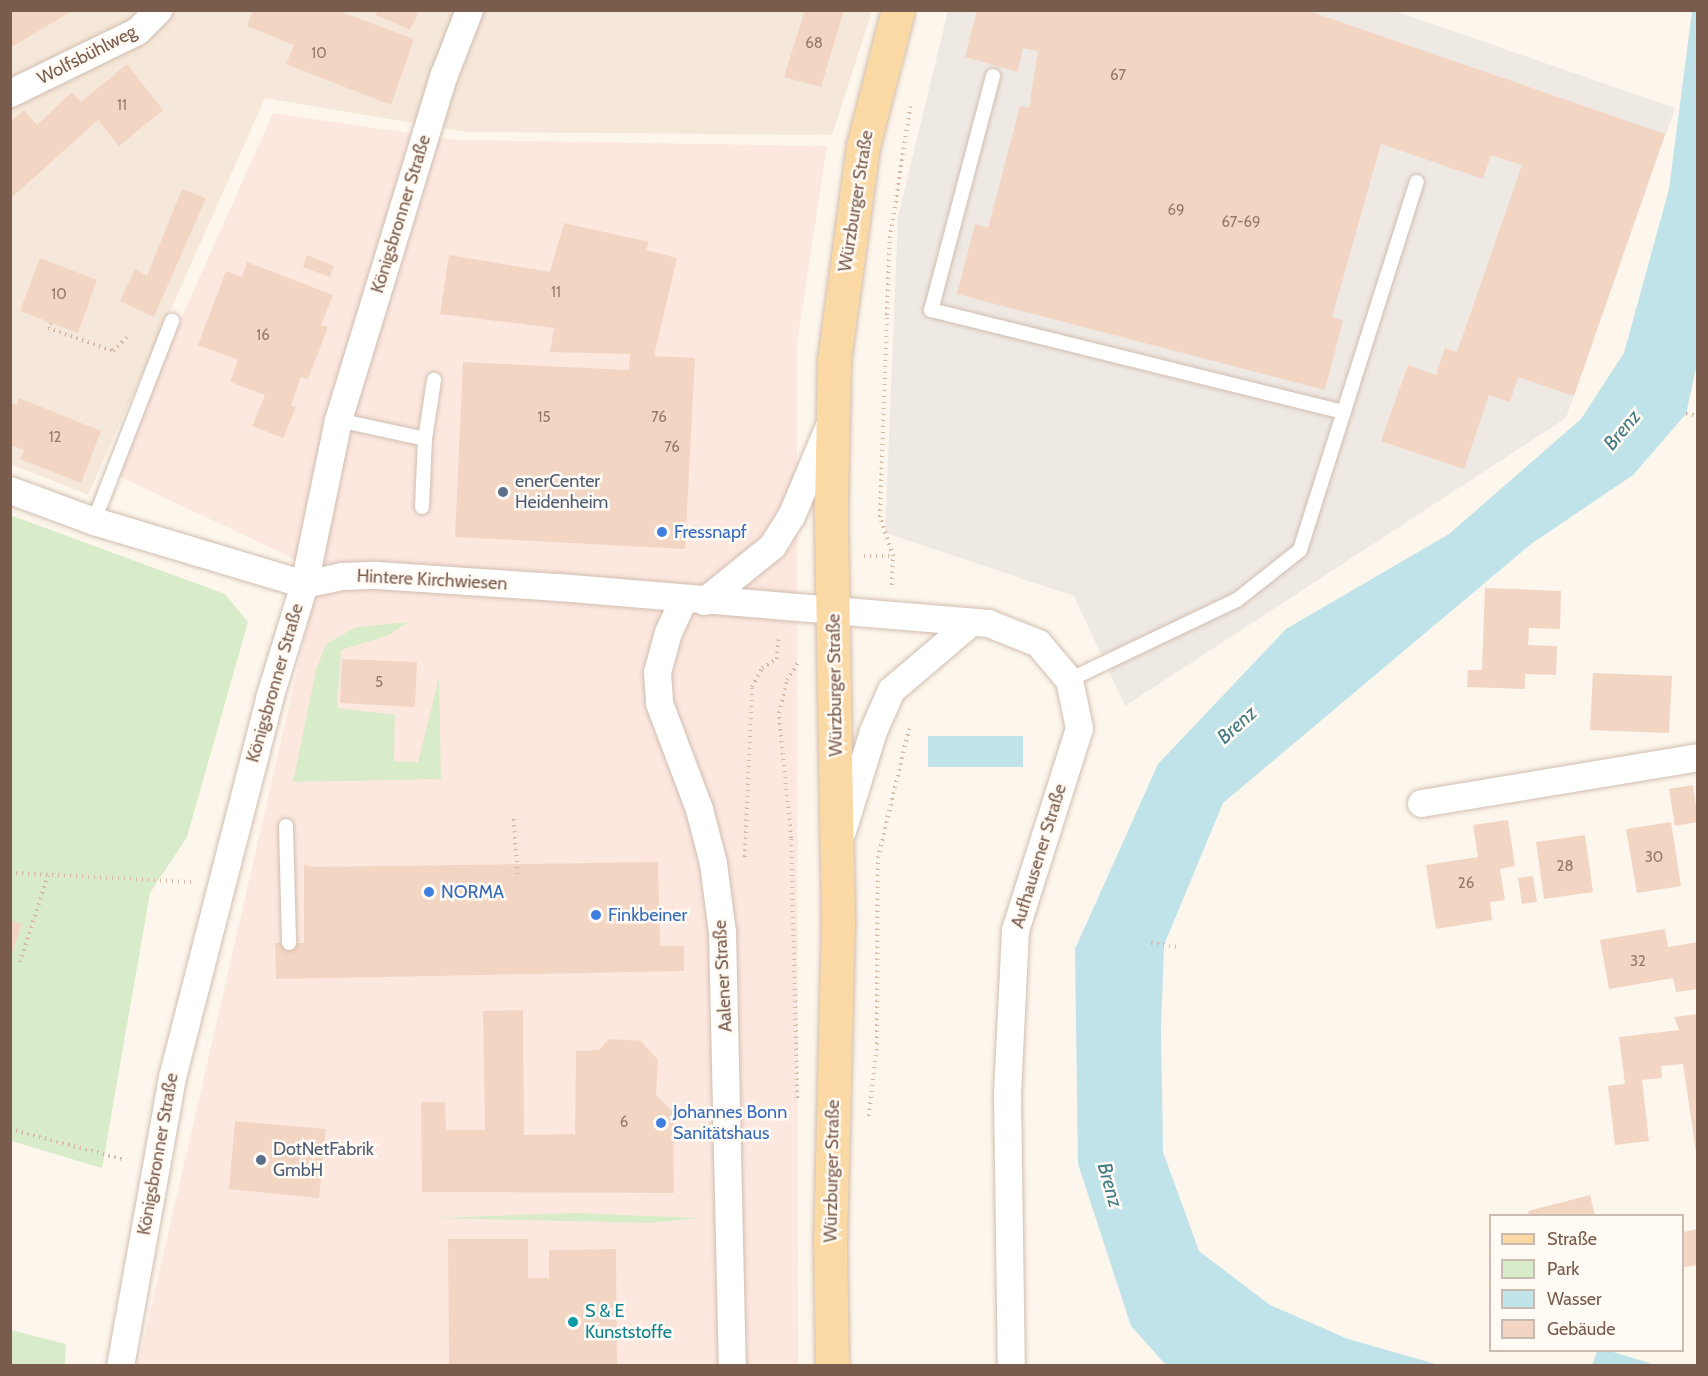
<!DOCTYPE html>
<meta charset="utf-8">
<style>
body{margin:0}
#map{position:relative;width:1708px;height:1376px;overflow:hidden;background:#fdf6ec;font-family:Cabin,sans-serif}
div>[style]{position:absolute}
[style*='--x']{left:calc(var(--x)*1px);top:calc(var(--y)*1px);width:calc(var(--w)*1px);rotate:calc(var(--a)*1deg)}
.residential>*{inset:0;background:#f5e8da}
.commercial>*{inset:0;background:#fde8e0}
.industrial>*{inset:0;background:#efe9e4}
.green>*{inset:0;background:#d8ecc9}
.water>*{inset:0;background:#bfe3e8}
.building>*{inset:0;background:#f3d5c3}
.path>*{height:4px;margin-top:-2px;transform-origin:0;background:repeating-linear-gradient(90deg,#d9b8a5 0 1.5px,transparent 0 6px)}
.roads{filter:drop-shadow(0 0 2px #d1beb0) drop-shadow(0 0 2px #d1beb0)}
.lane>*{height:14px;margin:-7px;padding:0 7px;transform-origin:7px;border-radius:7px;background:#fff}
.street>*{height:27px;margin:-13.5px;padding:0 13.5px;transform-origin:13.5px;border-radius:13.5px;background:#fff}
.primary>*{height:33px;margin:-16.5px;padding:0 16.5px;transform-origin:16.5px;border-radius:16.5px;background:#fbd9a5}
.dots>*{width:16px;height:16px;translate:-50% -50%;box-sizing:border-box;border:3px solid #fffaf3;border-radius:50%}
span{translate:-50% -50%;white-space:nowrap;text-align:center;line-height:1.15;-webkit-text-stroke:5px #fffaf3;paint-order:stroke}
.number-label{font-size:15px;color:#987a6a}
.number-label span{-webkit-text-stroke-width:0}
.street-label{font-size:18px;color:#7a5c4d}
.service-label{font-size:18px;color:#4e5e75}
.left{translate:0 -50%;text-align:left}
.shop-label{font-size:18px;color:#366cbe}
.culture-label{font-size:18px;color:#0d838f}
.water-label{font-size:20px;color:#437c86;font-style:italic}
.frame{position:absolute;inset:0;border:12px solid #7a5c4d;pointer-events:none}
.legend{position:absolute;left:1489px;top:1214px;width:195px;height:138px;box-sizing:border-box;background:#fffaf3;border:2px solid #cabbb1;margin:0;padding:8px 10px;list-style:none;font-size:18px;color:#7a5c4d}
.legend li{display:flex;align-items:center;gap:12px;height:30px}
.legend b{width:30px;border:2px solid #cabbb1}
</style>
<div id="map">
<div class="residential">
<div style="clip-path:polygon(10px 11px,872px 11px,832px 135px,466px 132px,265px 98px,88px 495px,11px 464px)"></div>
</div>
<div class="commercial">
<div style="clip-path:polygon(273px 113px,456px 140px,827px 146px,797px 343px,798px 1365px,138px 1365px,320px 571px,112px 473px)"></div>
</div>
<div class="industrial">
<div style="clip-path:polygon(948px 11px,1395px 11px,1675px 108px,1566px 418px,1125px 706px,1074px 596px,885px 533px,898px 217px)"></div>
</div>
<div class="green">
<div style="clip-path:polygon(10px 515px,225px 594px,248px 622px,187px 837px,150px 893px,102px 1168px,11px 1141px)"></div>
<div style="clip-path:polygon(408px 622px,389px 635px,341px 650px,337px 708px,395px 715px,394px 761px,418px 762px,439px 677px,441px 779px,293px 782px,316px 670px,326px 644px,356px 627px)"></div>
<div style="clip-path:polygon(574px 1213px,700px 1218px,649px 1223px,434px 1218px)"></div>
<div style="clip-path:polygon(11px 1330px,66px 1344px,65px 1365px,11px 1365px)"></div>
</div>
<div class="water">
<div style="clip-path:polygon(1692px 11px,1698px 11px,1698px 359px,1686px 414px,1633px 475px,1531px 544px,1223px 803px,1164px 945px,1161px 1030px,1163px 1152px,1199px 1251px,1270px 1305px,1348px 1339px,1439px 1365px,1166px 1365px,1131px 1326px,1078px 1164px,1075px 949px,1158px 764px,1286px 629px,1449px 534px,1581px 419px,1624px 353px,1669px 189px)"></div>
<div style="clip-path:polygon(1023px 736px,1023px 767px,928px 767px,928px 736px)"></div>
<div style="clip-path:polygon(1597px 1351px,1610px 1351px,1656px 1365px,1592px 1365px)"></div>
</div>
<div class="building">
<div style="clip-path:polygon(10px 10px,74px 10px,10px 48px)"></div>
<div style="clip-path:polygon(253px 10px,336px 10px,414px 39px,391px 105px,286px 64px,294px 45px,247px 26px)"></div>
<div style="clip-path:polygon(378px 10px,419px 10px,410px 30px,376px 15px)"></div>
<div style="clip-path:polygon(805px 10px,844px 10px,821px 87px,784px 77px)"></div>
<div style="clip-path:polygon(977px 10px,1306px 10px,1665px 134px,1574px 396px,1518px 377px,1510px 402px,1489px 395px,1464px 469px,1381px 441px,1408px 365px,1436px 375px,1445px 348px,1457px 352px,1522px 165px,1491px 155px,1483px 179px,1381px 144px,1332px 317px,1343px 320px,1325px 390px,957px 294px,975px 224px,988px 228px,1020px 106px,1029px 108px,1038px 51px,1023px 48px,1018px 72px,965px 57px)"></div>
<div style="clip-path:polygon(127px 64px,163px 110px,119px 146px,98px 120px,10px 199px,10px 122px,24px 110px,37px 125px,72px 92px,81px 102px)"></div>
<div style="clip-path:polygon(182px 189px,206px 198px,154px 317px,120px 301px,135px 269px,147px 276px)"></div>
<div style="clip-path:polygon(564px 223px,649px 242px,646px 250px,677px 258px,654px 356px,695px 358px,685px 549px,455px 537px,463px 362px,629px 370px,630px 354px,550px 352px,554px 328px,440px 314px,449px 255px,550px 272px)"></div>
<div style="clip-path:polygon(307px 255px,334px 266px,330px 277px,303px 267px)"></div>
<div style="clip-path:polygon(40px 258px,97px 280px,78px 333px,20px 311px)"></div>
<div style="clip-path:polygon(247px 262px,333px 295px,321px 325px,328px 327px,308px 379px,301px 377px,291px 405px,296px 407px,283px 438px,252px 426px,265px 395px,230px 382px,238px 360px,198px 345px,226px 271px,242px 277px)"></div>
<div style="clip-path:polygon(19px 398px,101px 431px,81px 483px,20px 459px,24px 450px,10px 445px,10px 403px,17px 405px)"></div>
<div style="clip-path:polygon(1485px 588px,1561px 591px,1560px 629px,1529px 628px,1528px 645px,1557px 646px,1556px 675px,1525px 674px,1525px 689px,1467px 687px,1468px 670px,1482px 670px)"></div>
<div style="clip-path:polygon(342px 659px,417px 662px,415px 707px,340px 703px)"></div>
<div style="clip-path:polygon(1593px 673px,1672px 676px,1669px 733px,1590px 730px)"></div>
<div style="clip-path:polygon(1693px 785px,1698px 822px,1675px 826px,1669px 789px)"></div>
<div style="clip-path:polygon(1508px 820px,1515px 866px,1500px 869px,1505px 900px,1490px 902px,1492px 920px,1436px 929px,1426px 865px,1478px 857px,1473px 825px)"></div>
<div style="clip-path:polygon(1671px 822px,1681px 886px,1637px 893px,1626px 829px)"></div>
<div style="clip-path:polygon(1585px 835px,1593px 892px,1544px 899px,1536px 842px)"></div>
<div style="clip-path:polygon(658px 862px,660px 946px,684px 946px,684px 971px,276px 979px,275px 943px,304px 943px,304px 864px,311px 867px)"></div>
<div style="clip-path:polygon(1533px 876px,1537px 902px,1522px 904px,1518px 878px)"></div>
<div style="clip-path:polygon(10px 920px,22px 924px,11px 956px,10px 956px)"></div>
<div style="clip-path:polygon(1665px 929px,1668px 947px,1698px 942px,1698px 989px,1676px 992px,1673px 978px,1609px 989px,1600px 940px)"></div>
<div style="clip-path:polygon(523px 1010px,524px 1135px,575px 1134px,576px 1051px,599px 1050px,609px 1039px,641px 1041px,658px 1060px,656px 1095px,673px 1112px,674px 1193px,422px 1192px,421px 1102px,445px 1102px,446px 1130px,485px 1130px,483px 1011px)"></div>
<div style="clip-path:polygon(1698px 1014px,1698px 1165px,1683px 1064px,1661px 1066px,1662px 1078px,1642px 1080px,1649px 1141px,1615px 1145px,1608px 1086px,1625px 1084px,1619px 1037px,1679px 1030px,1674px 1017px)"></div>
<div style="clip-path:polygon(235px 1121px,326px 1129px,319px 1198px,229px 1189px)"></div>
<div style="clip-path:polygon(1590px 1195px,1595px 1215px,1529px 1215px,1528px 1211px)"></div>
<div style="clip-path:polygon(1698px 1229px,1698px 1265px,1683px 1267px,1683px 1232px)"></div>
<div style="clip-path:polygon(448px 1239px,528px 1239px,528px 1278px,549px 1278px,549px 1250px,616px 1249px,617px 1365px,449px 1365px)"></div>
</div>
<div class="path">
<div style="--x:51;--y:323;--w:6;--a:121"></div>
<div style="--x:48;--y:328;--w:69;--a:19.5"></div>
<div style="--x:113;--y:351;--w:21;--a:-45"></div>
<div style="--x:1686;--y:414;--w:12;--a:9"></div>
<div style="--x:864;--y:556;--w:29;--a:0"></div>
<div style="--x:892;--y:585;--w:29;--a:-88"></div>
<div style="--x:893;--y:556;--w:41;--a:-108.4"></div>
<div style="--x:880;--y:517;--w:202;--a:-88"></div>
<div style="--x:887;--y:315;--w:77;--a:-87.8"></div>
<div style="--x:890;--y:238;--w:133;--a:-81.3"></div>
<div style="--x:514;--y:819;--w:60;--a:86.2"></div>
<div style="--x:745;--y:857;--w:170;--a:-87.6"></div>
<div style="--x:752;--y:687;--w:21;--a:-62"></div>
<div style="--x:762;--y:668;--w:17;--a:-31"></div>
<div style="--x:777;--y:659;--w:24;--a:-85"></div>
<div style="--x:10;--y:873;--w:182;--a:2.8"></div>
<div style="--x:1151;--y:943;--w:28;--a:8"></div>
<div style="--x:20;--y:962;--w:91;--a:-72.2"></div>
<div style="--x:797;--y:1098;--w:260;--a:-91.3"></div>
<div style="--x:791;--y:838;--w:126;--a:-95.5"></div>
<div style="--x:779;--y:713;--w:34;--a:-76"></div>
<div style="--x:787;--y:680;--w:22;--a:-58"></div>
<div style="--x:869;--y:1116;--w:72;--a:-83.7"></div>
<div style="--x:877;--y:1044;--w:186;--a:-89.7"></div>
<div style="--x:878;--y:858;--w:133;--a:-76.5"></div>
<div style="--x:10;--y:1129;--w:120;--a:15"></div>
</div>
<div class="roads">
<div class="lane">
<div style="--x:993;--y:76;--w:242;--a:104.8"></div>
<div style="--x:931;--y:310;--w:425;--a:13.9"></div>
<div style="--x:338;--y:420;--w:89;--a:12.3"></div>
<div style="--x:422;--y:507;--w:68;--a:-87.5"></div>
<div style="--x:425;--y:439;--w:60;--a:-81.3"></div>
<div style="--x:94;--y:521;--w:215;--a:-68.7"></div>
<div style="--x:1069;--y:680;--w:186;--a:-25.5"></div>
<div style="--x:1237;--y:600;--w:80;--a:-38.4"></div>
<div style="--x:1300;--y:550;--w:386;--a:-72.4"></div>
<div style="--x:286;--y:826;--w:117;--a:88.5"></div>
</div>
<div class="street">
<div style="--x:10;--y:93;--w:141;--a:-26"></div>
<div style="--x:137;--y:31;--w:30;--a:-45"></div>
<div style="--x:10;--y:490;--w:90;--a:20.3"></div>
<div style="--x:94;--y:521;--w:219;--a:16.7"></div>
<div style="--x:304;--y:584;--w:38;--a:-12"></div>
<div style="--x:341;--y:576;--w:35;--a:-2"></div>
<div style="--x:376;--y:575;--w:183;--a:3.8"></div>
<div style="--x:559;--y:587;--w:431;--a:4.8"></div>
<div style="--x:988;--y:623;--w:54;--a:21.8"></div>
<div style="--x:1038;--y:643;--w:48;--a:50"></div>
<div style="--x:1069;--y:680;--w:49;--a:78.2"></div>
<div style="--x:1079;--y:728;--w:212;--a:107.6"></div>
<div style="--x:1015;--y:930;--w:163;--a:92.8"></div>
<div style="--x:1007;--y:1093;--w:273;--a:89.2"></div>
<div style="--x:683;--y:600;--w:35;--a:115"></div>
<div style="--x:668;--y:632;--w:41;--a:105.4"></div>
<div style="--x:657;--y:672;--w:31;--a:86"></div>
<div style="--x:659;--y:703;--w:113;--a:69.3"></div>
<div style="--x:699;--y:809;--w:56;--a:75.5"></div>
<div style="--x:713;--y:863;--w:70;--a:82.6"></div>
<div style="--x:722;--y:932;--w:434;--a:88.7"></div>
<div style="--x:704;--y:601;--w:87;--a:-39"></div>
<div style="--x:772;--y:546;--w:36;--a:-58"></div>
<div style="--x:791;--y:516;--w:101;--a:-67.2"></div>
<div style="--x:1421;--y:803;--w:281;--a:-9.4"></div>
<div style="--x:842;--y:831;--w:105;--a:-72.8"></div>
<div style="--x:873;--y:731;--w:45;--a:-66.3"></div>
<div style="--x:891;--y:690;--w:105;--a:-40.4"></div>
<div style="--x:120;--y:1366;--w:294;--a:-79.8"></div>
<div style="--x:172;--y:1077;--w:391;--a:-75.6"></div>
<div style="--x:269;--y:698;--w:119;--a:-72.9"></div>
<div style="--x:304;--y:584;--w:167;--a:-78.3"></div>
<div style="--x:338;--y:420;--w:362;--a:-73"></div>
<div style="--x:444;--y:74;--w:69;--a:-68.7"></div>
</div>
<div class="primary">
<div style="--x:832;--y:1366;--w:121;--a:-90.9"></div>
<div style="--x:830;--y:1245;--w:320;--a:-88.6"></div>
<div style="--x:838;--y:925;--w:421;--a:-91"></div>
<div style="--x:831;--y:504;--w:144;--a:-88.8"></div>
<div style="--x:834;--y:360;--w:216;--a:-82.3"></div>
<div style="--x:863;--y:146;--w:140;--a:-75.6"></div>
</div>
</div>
<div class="dots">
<div style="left:503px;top:492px;background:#5c6f8a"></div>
<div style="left:662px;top:532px;background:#3f7fe0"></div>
<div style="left:429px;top:892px;background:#3f7fe0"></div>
<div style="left:596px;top:915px;background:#3f7fe0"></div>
<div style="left:661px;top:1123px;background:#3f7fe0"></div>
<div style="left:261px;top:1160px;background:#5c6f8a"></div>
<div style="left:573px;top:1322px;background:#0f9aa8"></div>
</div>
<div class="number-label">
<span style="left:814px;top:44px">68</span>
<span style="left:319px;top:54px">10</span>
<span style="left:1118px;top:76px">67</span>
<span style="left:122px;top:106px">11</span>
<span style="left:1176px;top:211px">69</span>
<span style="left:1241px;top:223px">67-69</span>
<span style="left:556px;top:293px">11</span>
<span style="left:59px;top:295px">10</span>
<span style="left:263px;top:336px">16</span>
<span style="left:544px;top:418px">15</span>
<span style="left:659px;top:418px">76</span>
<span style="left:55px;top:438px">12</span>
<span style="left:672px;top:448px">76</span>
<span style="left:379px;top:683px">5</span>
<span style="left:1654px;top:858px">30</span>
<span style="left:1565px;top:867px">28</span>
<span style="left:1466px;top:884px">26</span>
<span style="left:1638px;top:962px">32</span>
<span style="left:624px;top:1123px">6</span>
</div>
<div class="street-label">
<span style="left:87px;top:55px;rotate:-27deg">Wolfsbühlweg</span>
<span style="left:856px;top:201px;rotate:-81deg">Würzburger Straße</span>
<span style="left:401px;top:214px;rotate:-73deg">Königsbronner Straße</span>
<span style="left:432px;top:580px;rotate:3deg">Hintere Kirchwiesen</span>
<span style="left:275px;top:683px;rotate:-74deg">Königsbronner Straße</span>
<span style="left:835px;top:685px;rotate:-91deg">Würzburger Straße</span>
<span style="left:1039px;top:856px;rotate:-73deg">Aufhausener Straße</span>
<span style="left:723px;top:976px;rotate:-93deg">Aalener Straße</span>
<span style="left:158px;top:1154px;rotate:-80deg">Königsbronner Straße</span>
<span style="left:832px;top:1171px;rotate:-89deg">Würzburger Straße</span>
</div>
<div class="service-label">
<span class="left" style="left:515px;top:492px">enerCenter<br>Heidenheim</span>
<span class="left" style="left:273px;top:1160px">DotNetFabrik<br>GmbH</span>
</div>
<div class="shop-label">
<span class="left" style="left:674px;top:532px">Fressnapf</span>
<span class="left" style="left:441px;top:892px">NORMA</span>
<span class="left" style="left:608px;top:915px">Finkbeiner</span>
<span class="left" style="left:673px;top:1123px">Johannes Bonn<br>Sanitätshaus</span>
</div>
<div class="culture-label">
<span class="left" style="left:585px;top:1322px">S &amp; E<br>Kunststoffe</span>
</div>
<div class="water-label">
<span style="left:1622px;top:430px;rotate:-50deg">Brenz</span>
<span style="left:1237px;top:725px;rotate:-42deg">Brenz</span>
<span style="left:1110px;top:1185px;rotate:74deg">Brenz</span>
</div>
<div class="frame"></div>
<ul class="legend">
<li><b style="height:8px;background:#fbd9a5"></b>Straße</li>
<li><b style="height:16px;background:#d8ecc9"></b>Park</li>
<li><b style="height:16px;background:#bfe3e8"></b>Wasser</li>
<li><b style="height:16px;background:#f3d5c3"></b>Gebäude</li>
</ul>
</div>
